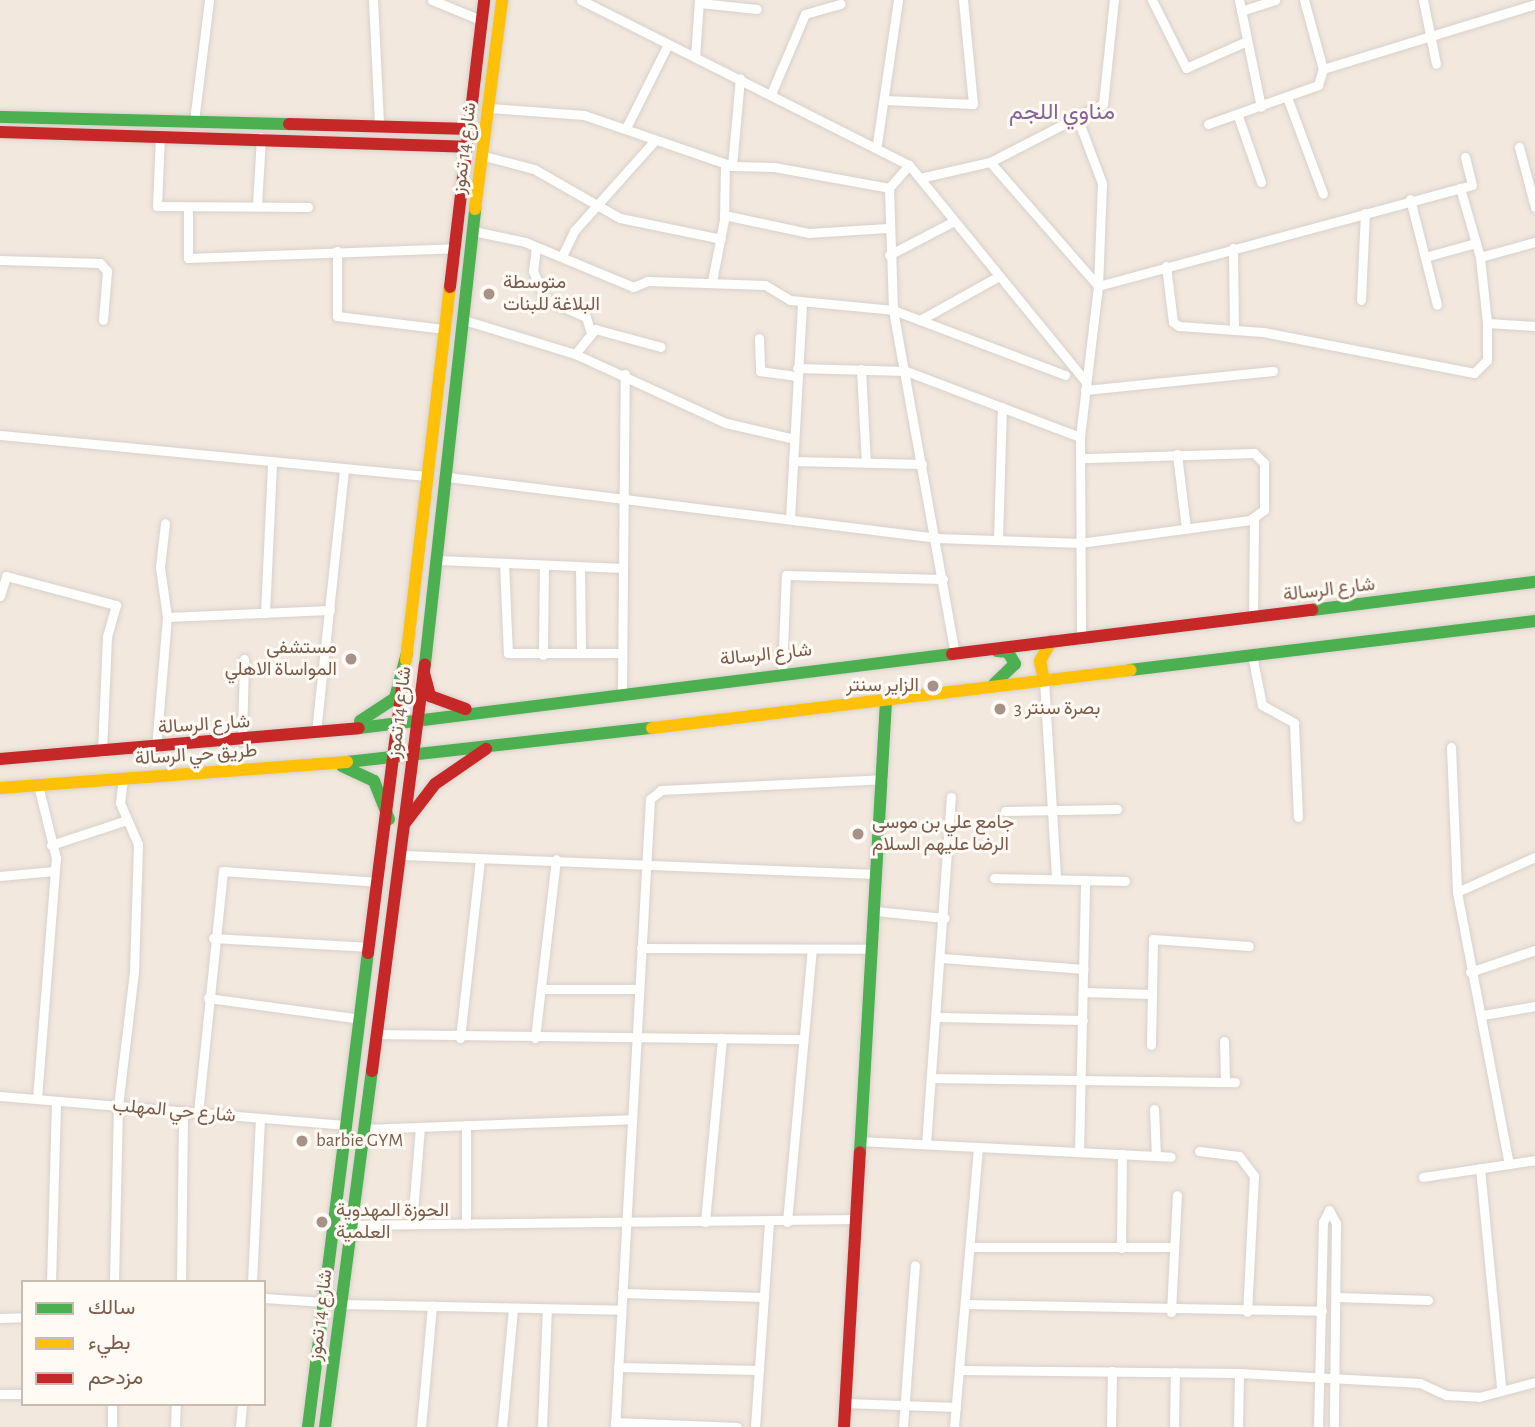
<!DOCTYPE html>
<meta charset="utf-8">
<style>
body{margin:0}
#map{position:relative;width:1535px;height:1427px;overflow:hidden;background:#f9f5f0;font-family:"Alegreya Sans",Vazirmatn,sans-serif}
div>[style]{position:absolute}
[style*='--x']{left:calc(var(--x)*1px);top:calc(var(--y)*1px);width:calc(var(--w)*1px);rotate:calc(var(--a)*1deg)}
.residential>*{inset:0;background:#f2e8de}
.roads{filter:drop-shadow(0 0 2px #d7d1cb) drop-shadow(0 0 2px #d7d1cb)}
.street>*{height:9px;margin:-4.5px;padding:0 4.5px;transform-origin:4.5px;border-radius:4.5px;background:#fefefd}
.fast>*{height:12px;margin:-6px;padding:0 6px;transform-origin:6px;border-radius:6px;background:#4caf50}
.slow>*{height:12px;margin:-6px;padding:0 6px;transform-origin:6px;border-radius:6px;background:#ffc107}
.jam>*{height:12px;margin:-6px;padding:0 6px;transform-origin:6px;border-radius:6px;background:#c62828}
.dots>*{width:19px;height:19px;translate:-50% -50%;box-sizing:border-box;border:4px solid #fffaf3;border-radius:50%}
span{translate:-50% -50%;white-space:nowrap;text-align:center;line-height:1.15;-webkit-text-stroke:6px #fffaf3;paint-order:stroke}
.street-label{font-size:19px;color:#7a5c4d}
.poi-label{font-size:19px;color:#7a5c4d}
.left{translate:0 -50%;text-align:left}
.right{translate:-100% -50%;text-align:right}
.quarter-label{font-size:23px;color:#846695}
.legend{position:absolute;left:21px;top:1280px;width:245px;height:126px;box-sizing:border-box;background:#fffaf3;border:2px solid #cabbb1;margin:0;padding:9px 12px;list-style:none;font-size:21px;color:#7a5c4d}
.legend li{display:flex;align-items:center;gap:14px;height:35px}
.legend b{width:35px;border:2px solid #cabbb1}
</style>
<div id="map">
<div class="residential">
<div style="clip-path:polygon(evenodd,0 0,1535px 0,1535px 1427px,0 1427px,0 0,23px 1282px,264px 1282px,264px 1404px,23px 1404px,23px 1282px)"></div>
</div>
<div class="roads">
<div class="street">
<div style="--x:373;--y:0;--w:124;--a:87.2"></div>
<div style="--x:432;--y:0;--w:53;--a:22.2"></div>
<div style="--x:581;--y:0;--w:367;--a:26.7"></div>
<div style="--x:909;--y:165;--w:279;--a:50.8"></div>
<div style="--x:1152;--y:0;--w:76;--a:63.4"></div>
<div style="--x:1186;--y:68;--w:67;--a:-23.9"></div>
<div style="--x:1239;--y:0;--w:109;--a:78.4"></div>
<div style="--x:1423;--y:0;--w:65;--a:78.5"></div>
<div style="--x:700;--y:3;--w:57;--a:6"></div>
<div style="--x:1241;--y:11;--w:36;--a:-18"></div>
<div style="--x:695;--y:57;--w:57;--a:-86"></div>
<div style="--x:1323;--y:69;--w:222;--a:-17"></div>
<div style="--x:771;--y:94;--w:87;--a:-67"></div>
<div style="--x:805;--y:14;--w:37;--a:-16"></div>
<div style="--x:1287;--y:97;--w:103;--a:69.6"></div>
<div style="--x:885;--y:100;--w:88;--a:2.6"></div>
<div style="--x:973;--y:104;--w:104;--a:-95.5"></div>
<div style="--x:490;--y:108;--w:94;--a:4.3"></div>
<div style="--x:584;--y:115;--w:157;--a:19"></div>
<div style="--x:732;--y:166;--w:42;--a:1.4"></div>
<div style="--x:774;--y:167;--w:117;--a:10.3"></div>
<div style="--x:1238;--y:116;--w:70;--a:70.8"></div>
<div style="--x:1077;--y:117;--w:71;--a:69.3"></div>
<div style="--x:1102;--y:183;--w:103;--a:92.2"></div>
<div style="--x:1098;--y:286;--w:152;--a:96.8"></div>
<div style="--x:1080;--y:437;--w:201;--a:89.7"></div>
<div style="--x:194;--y:121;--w:122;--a:-82.9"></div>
<div style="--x:1208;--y:124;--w:117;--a:-19.5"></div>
<div style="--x:1318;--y:85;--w:17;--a:-73"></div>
<div style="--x:1323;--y:69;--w:72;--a:-105.4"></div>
<div style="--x:626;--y:128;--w:94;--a:-63.4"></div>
<div style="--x:160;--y:135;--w:71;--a:92.4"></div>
<div style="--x:157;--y:206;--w:151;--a:0.4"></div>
<div style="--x:877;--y:144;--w:146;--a:-81.7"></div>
<div style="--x:1519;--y:147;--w:62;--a:75.1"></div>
<div style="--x:484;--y:156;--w:52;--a:14.6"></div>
<div style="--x:534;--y:169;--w:99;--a:29.7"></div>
<div style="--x:620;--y:218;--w:103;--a:11.7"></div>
<div style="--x:990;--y:162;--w:164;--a:48.9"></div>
<div style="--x:1098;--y:286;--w:387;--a:-15.1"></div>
<div style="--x:1472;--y:185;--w:29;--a:-104"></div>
<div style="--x:909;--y:165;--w:30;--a:131"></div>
<div style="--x:889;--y:188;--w:122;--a:88.1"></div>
<div style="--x:893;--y:310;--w:350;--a:79.8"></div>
<div style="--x:732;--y:166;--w:88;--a:-84.8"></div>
<div style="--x:920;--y:178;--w:72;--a:-12.9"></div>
<div style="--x:990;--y:162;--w:127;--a:-27.2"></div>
<div style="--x:1103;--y:104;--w:105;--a:-84"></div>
<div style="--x:1410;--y:199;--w:109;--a:75.7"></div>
<div style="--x:257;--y:205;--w:68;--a:-86.6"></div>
<div style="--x:188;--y:208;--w:50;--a:90"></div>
<div style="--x:188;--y:258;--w:267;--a:-2.1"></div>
<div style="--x:724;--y:215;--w:87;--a:12"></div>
<div style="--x:809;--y:233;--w:78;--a:-3.7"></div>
<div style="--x:473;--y:231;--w:53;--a:11.9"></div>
<div style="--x:525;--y:242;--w:117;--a:22.6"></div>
<div style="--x:633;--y:287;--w:16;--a:-22"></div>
<div style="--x:648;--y:281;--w:117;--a:2"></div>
<div style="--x:765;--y:285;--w:29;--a:31"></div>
<div style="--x:790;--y:300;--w:103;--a:5.5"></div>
<div style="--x:893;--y:310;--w:184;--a:20.7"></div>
<div style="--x:536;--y:247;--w:24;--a:97"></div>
<div style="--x:533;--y:271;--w:30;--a:67"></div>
<div style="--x:545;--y:299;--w:45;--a:23.7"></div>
<div style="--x:586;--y:317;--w:14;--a:73"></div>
<div style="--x:1233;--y:248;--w:81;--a:89.3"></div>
<div style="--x:337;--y:251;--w:65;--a:90"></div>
<div style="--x:337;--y:316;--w:109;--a:6.9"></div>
<div style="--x:889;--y:255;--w:73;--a:-27.6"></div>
<div style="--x:562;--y:256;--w:28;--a:-64"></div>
<div style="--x:574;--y:231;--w:122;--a:-48.3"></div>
<div style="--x:1425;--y:257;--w:53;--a:-15.4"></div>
<div style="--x:1480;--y:257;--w:57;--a:-15.3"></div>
<div style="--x:0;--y:260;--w:100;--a:1.7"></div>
<div style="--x:100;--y:263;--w:11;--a:49"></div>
<div style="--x:107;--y:271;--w:49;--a:94.7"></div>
<div style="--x:1166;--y:266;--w:56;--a:82.9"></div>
<div style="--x:1173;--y:322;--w:7;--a:34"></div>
<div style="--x:1179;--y:326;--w:84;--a:4.1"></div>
<div style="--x:1263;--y:332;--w:215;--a:11"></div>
<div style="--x:1474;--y:373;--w:18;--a:-45"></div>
<div style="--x:1487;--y:360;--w:37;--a:-90"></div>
<div style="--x:1487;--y:323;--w:66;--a:-96.1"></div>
<div style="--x:1480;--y:257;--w:72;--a:-106.2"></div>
<div style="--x:712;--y:281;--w:62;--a:-78.9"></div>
<div style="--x:724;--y:220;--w:56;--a:-89"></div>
<div style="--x:1361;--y:300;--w:87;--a:-87.4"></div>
<div style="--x:461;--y:319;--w:119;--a:17.1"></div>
<div style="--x:575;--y:354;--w:166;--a:24.6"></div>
<div style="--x:726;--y:423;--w:70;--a:13.2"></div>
<div style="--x:920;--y:320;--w:90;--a:-29.1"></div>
<div style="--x:1487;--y:323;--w:48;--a:3.6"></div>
<div style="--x:759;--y:338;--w:33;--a:88"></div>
<div style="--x:760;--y:371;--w:37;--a:8"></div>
<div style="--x:575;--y:354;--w:32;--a:-51"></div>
<div style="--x:595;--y:329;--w:68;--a:15.3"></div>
<div style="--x:797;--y:368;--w:109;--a:1.6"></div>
<div style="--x:906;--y:371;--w:186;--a:20.8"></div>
<div style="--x:861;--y:369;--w:94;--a:87"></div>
<div style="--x:1085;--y:390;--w:189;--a:-5.8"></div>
<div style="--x:0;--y:435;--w:429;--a:5.5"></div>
<div style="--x:1177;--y:454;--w:75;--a:83.1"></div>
<div style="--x:793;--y:461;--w:129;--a:1.3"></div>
<div style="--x:448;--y:477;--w:493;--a:7.1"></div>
<div style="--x:937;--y:538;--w:143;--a:2"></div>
<div style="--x:1080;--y:543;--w:172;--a:-7.7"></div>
<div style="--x:1250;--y:520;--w:17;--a:-36"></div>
<div style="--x:1264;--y:510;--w:47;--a:-90"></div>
<div style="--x:1264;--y:463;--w:14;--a:-135"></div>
<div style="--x:1254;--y:453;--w:173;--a:178.3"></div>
<div style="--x:790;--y:519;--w:217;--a:-86.8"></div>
<div style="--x:998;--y:540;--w:133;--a:-88.3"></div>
<div style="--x:439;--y:560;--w:184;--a:2.5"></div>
<div style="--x:504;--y:563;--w:90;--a:87.5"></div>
<div style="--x:508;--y:653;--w:114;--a:0"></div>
<div style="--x:580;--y:567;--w:86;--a:89.3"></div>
<div style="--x:0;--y:596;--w:21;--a:-73"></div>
<div style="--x:6;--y:576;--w:114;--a:14.8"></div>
<div style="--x:116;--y:605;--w:33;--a:106"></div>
<div style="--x:107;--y:637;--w:115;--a:92.5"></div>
<div style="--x:265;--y:613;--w:149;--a:-87.3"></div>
<div style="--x:167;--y:617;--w:163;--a:-2.5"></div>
<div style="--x:1253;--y:618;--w:99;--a:-89.4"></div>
<div style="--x:543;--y:655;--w:90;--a:-89.4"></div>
<div style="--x:1252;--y:655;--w:51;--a:78.7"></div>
<div style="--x:1262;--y:705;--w:37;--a:29"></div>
<div style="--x:1294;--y:723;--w:94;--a:87.6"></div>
<div style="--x:782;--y:673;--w:98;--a:-87.7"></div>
<div style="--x:786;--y:575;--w:157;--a:1.5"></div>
<div style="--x:1044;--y:680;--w:199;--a:86.5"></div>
<div style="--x:622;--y:692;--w:318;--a:-89.5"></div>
<div style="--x:316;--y:732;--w:262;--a:-83.9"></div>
<div style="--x:242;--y:741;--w:82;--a:-88.6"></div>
<div style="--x:1451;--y:747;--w:145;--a:87.6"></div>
<div style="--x:1457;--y:892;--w:277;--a:79.2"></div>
<div style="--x:156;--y:748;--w:131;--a:-85.2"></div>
<div style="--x:167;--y:617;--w:50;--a:-98"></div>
<div style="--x:160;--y:567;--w:44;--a:-83.5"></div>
<div style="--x:1005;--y:811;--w:112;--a:-1"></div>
<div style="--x:51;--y:845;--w:80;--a:-18.2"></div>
<div style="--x:401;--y:855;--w:476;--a:2.3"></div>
<div style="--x:0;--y:876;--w:54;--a:-5.3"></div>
<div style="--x:994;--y:878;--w:131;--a:1.3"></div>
<div style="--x:1457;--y:892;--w:85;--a:-24.2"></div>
<div style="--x:875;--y:911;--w:70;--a:5.7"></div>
<div style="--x:213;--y:938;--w:157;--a:3.3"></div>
<div style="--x:641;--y:948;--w:231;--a:0.2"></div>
<div style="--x:942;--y:958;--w:142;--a:4.4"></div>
<div style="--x:1470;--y:972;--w:69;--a:-18.7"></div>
<div style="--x:542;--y:989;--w:97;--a:0"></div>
<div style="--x:1083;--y:992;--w:69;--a:1.7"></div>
<div style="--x:208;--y:998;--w:154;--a:7.8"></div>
<div style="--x:1483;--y:1015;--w:53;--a:-9.8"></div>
<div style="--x:938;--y:1017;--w:145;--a:1.2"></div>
<div style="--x:377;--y:1034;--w:426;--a:0.7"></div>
<div style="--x:460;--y:1038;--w:180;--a:-83.6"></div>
<div style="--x:535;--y:1038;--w:180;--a:-83.3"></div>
<div style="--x:1224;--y:1041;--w:41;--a:88.6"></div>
<div style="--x:1151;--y:1045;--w:106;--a:-88.9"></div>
<div style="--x:1153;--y:939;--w:96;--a:4.2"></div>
<div style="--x:935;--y:1078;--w:300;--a:0.8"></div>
<div style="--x:0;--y:1096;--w:348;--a:4.8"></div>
<div style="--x:37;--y:1099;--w:242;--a:-85.5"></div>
<div style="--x:56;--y:858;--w:75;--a:-103.9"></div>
<div style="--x:1154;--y:1109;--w:47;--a:87.6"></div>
<div style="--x:198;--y:1113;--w:243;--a:-84.1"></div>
<div style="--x:223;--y:871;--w:156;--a:4"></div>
<div style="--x:364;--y:1129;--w:268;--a:-2.1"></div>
<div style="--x:859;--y:1141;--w:312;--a:2.9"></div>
<div style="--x:926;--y:1144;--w:348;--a:-85.9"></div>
<div style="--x:1199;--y:1151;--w:40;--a:7.1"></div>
<div style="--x:1239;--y:1156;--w:25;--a:53"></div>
<div style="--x:1254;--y:1176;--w:136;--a:92.9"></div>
<div style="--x:1079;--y:1152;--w:272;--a:-88.7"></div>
<div style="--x:1480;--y:1168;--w:220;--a:84.5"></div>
<div style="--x:1423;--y:1177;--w:113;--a:-8.6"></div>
<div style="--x:705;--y:1222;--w:185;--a:-84.7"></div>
<div style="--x:787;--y:1222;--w:274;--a:-84.8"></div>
<div style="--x:412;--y:1224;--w:97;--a:-85.3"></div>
<div style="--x:466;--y:1224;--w:99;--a:-90"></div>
<div style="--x:352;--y:1225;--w:502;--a:-0.68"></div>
<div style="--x:970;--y:1247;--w:204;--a:0"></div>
<div style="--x:1121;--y:1248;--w:94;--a:-89.4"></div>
<div style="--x:51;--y:1282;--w:181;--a:-88.4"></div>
<div style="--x:114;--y:1282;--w:176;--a:-88.7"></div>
<div style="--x:118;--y:1106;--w:135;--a:-83.2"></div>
<div style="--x:134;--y:972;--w:128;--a:-88.2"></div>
<div style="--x:138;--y:844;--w:45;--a:-113.7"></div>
<div style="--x:120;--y:803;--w:23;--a:-83"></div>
<div style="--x:181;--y:1282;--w:171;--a:-89.3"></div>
<div style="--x:252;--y:1282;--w:164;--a:-87.2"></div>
<div style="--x:622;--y:1293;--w:142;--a:1.6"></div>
<div style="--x:1337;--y:1297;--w:91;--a:1.9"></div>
<div style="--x:264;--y:1298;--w:60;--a:3.8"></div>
<div style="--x:342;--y:1304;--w:279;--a:1.2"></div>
<div style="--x:965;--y:1304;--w:357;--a:1.1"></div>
<div style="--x:1171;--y:1312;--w:117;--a:-87.1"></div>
<div style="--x:0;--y:1318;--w:23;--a:-2"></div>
<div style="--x:618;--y:1367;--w:141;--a:1.2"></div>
<div style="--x:960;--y:1370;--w:279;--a:0.6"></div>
<div style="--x:1239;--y:1373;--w:181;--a:3.2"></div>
<div style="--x:1420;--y:1383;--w:29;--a:25"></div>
<div style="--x:1446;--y:1395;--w:33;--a:3"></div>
<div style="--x:1479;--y:1397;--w:58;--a:-15"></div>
<div style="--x:0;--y:1394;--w:23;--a:0"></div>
<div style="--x:845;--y:1403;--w:111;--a:2.1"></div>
<div style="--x:615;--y:1422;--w:122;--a:2.3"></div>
<div style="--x:112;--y:1427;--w:23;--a:-90"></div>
<div style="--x:175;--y:1427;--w:23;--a:-88"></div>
<div style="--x:240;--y:1427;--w:23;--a:-85"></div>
<div style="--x:421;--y:1427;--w:122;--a:-84.8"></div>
<div style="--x:502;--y:1427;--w:119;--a:-84.7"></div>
<div style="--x:542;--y:1427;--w:118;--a:-87.6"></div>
<div style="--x:615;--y:1427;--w:629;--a:-86.81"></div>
<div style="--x:650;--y:799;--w:14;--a:-39"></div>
<div style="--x:661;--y:790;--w:222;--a:-2.8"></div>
<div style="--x:755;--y:1427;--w:205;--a:-86.1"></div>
<div style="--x:903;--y:1427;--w:162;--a:-85.8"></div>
<div style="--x:954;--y:1427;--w:281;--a:-85.1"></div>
<div style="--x:1111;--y:1427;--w:56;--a:-89"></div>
<div style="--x:1174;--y:1427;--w:55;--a:-89"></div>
<div style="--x:1238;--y:1427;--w:54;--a:-88.9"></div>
<div style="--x:1318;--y:1427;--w:205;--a:-88.6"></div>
<div style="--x:1323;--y:1222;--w:13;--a:-63"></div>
<div style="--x:1329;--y:1210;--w:15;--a:62"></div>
<div style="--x:1336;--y:1223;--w:204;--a:90.6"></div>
</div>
<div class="fast">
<div style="--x:0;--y:117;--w:289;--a:1.4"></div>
<div style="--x:1312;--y:610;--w:225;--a:-7.2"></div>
<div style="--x:425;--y:664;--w:458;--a:-83.7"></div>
<div style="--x:1130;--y:670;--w:408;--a:-6.9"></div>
<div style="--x:994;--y:684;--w:29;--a:-44"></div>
<div style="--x:1015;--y:664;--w:14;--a:-120"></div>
<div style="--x:1008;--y:652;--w:11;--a:-175"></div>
<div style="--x:360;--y:721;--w:42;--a:-33.3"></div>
<div style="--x:395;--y:698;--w:47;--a:-75.1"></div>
<div style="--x:359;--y:728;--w:598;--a:-7.11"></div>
<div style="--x:347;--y:762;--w:307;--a:-6.4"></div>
<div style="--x:342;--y:766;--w:35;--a:25"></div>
<div style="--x:374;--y:781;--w:41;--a:68.5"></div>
<div style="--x:860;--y:1152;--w:454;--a:-86.7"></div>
<div style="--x:308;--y:1427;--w:478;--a:-82.8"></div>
<div style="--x:325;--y:1427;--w:359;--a:-82.5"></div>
</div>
<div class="slow">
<div style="--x:475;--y:209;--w:211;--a:-82.6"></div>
<div style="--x:406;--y:660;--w:376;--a:-83.3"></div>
<div style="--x:1044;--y:680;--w:19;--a:-102"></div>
<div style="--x:1040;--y:661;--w:23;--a:-61"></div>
<div style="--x:652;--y:728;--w:482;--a:-6.9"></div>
<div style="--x:0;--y:788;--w:348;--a:-4.3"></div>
</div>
<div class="jam">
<div style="--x:289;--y:124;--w:181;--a:1.6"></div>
<div style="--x:0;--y:132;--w:467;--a:1.8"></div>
<div style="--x:450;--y:287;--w:289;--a:-83.2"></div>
<div style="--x:952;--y:654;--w:363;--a:-7"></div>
<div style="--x:424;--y:673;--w:24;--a:75"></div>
<div style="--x:430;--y:696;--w:38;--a:20"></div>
<div style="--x:0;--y:759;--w:360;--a:-4.9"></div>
<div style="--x:405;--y:823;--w:49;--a:-52.4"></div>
<div style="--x:435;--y:784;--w:62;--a:-34.5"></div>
<div style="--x:368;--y:953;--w:267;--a:-82.7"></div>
<div style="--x:372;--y:1071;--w:410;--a:-82.6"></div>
<div style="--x:844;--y:1427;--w:275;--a:-86.7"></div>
</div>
</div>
<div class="dots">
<div style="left:489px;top:294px;background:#a69286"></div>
<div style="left:351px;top:659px;background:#a69286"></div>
<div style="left:933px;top:686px;background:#a69286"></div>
<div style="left:1000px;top:709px;background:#a69286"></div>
<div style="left:858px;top:834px;background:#a69286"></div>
<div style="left:302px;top:1141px;background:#a69286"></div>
<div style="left:322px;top:1222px;background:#a69286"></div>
</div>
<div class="street-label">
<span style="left:465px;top:148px;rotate:-83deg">شارع 14 تموز</span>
<span style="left:1329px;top:590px;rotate:-7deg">شارع الرسالة</span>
<span style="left:766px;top:655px;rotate:-6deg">شارع الرسالة</span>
<span style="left:400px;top:712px;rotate:-83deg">شارع 14 تموز</span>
<span style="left:204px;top:725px;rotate:-4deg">شارع الرسالة</span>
<span style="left:196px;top:755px;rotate:-4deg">طريق حي الرسالة</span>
<span style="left:174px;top:1111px;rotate:5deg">شارع حي المهلب</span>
<span style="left:321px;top:1315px;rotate:-83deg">شارع 14 تموز</span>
</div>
<div class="poi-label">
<span class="left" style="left:503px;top:294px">متوسطة<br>البلاغة للبنات</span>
<span class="right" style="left:337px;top:659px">مستشفى<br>المواساة اﻻهلي</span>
<span class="right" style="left:919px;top:686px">الزاير سنتر</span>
<span class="left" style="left:1014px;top:709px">بصرة سنتر 3</span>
<span class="left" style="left:872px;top:834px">جامع علي بن موسى<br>الرضا عليهم السلام</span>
<span class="left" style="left:316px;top:1141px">barbie GYM</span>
<span class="left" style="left:336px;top:1222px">الحوزة المهدوية<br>العلمية</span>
</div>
<div class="quarter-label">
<span style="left:1062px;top:113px">مناوي اللجم</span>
</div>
<ul class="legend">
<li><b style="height:9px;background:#4caf50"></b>سالك</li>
<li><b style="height:9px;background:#ffc107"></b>بطيء</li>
<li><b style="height:9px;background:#c62828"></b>مزدحم</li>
</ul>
</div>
